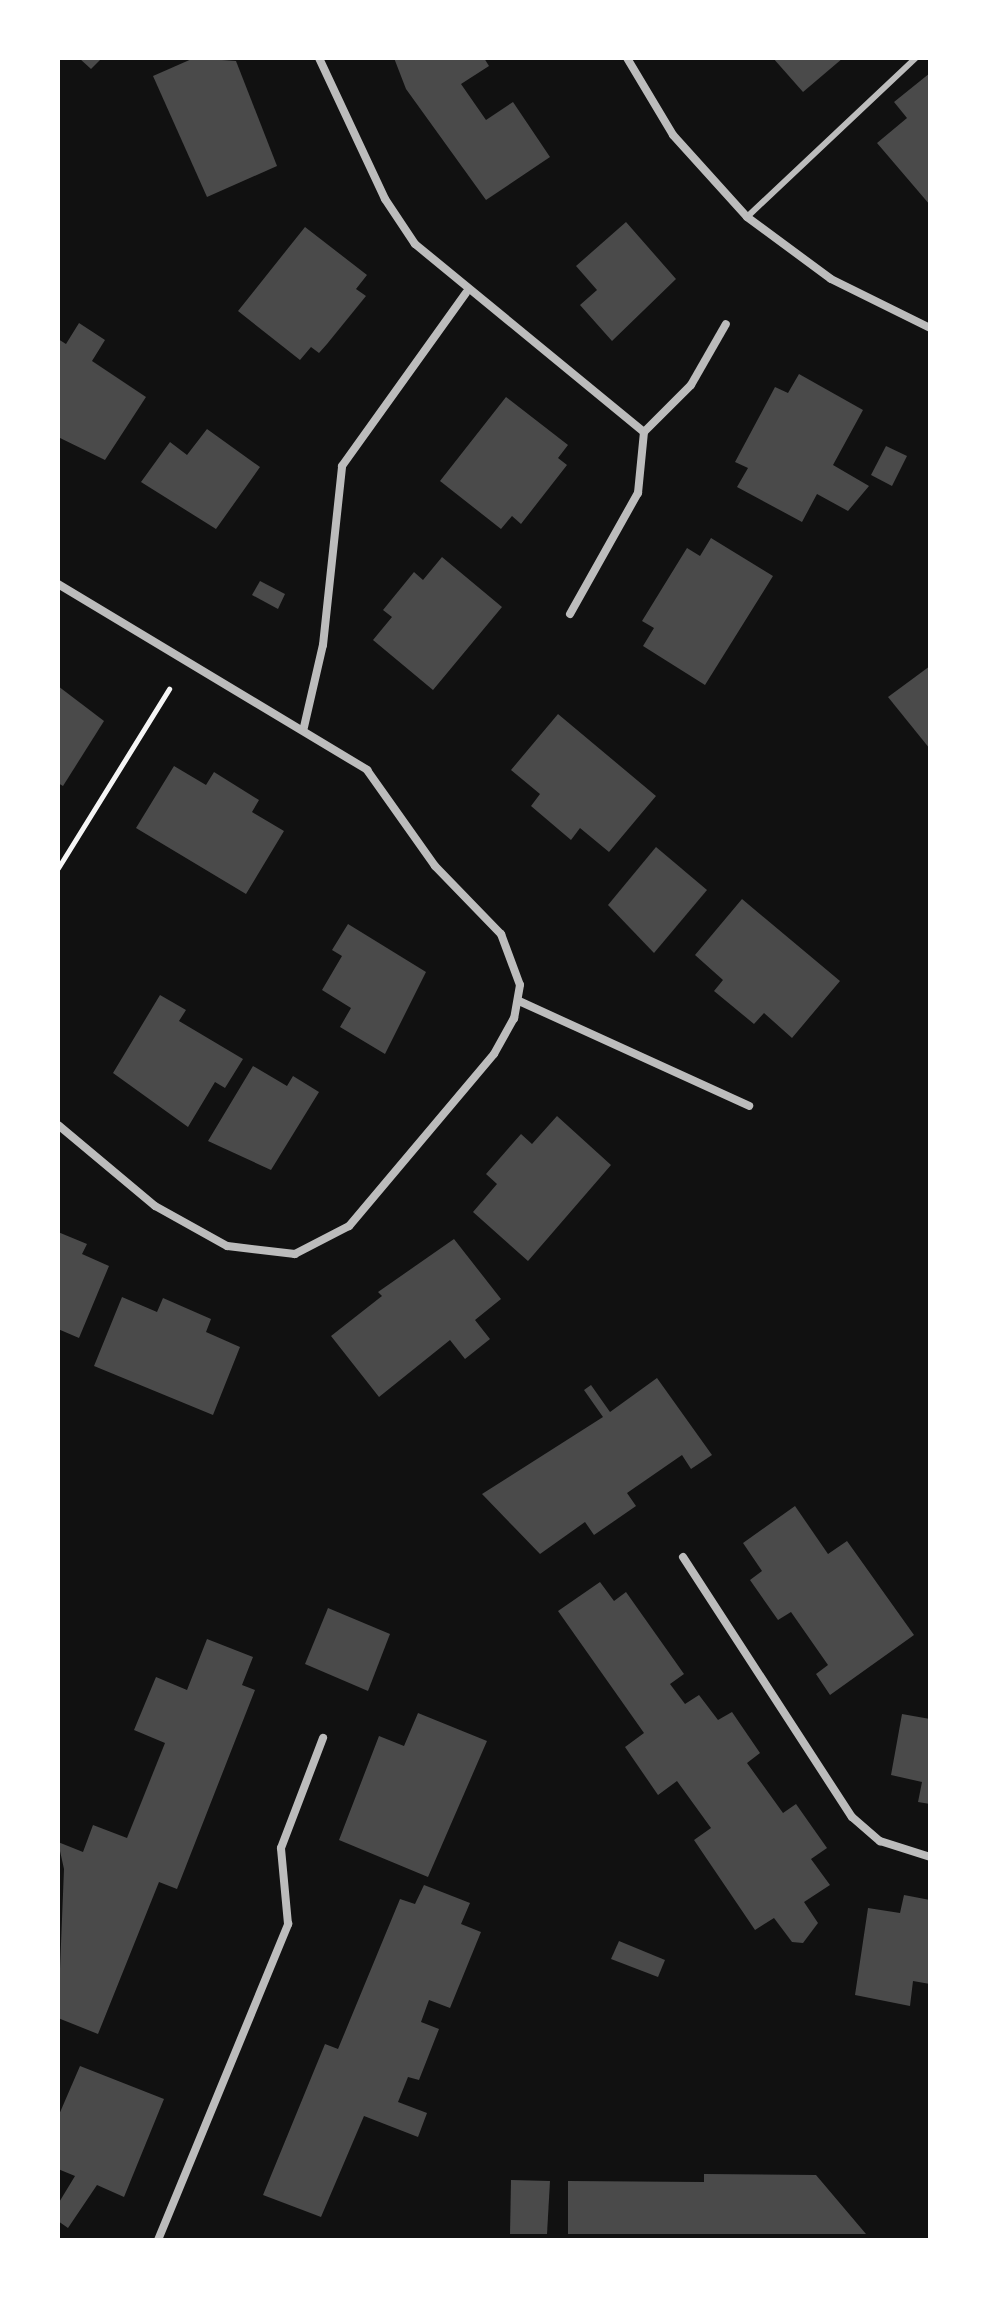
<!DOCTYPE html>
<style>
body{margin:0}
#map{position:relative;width:988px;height:2298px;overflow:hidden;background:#111;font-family:"Alegreya Sans",sans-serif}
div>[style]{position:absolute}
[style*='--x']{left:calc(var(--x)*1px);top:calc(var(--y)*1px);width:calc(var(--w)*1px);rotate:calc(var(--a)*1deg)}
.building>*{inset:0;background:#4a4a4a}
.path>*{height:5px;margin:-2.5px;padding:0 2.5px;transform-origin:2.5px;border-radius:2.5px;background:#f5f5f5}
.service>*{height:6px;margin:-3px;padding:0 3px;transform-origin:3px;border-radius:3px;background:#bcbcbc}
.minor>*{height:8px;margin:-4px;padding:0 4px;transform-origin:4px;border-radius:4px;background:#bcbcbc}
span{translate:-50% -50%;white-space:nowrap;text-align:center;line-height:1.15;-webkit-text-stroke:8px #fff;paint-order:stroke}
.frame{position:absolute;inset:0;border:60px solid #fff;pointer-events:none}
</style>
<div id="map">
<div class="building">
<div style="clip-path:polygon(79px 58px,102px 58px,91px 69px)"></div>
<div style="clip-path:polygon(194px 58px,236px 61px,277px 166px,207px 197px,153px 76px)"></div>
<div style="clip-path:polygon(394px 58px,484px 58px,489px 66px,461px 84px,486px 120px,513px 102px,550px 157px,486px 200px,406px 89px)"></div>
<div style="clip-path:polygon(773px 58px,843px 58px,803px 92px)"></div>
<div style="clip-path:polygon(930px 73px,930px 205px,877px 143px,907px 118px,894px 102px)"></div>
<div style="clip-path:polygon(626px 222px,676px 279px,612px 341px,580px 305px,597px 290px,576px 266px)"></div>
<div style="clip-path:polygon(305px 227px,367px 275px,356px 289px,366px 296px,327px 344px,319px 353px,311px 347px,300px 360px,238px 311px)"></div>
<div style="clip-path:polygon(79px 323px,105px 340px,92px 361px,146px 397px,105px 460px,58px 437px,58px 339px,66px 344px)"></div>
<div style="clip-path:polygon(799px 374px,863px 410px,833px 465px,869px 486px,848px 511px,817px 494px,802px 522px,737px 487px,748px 468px,735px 462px,775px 387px,788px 393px)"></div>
<div style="clip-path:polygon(506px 397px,568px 445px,558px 458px,567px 465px,521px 524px,512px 516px,501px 529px,440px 481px)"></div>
<div style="clip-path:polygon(207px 429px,260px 467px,216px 529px,141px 482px,170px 442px,187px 455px)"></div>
<div style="clip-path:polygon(886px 446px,907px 456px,892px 486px,871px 475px)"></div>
<div style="clip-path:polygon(711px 538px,773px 576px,705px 685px,643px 646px,654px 628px,642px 621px,687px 548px,700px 556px)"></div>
<div style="clip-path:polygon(442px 557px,502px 607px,433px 690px,373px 640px,392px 617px,383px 610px,414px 572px,423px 580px)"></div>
<div style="clip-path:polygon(260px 581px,285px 594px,278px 609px,252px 595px)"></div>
<div style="clip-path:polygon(930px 666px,930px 749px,888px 697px)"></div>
<div style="clip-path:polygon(58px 686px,104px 721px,63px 786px,58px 783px)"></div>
<div style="clip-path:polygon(558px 714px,656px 796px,609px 852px,580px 828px,571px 840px,531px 806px,540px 794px,511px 770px)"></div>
<div style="clip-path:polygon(174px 766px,206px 785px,214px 772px,259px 800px,252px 812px,284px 831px,246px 894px,136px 828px)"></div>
<div style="clip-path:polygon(656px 847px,707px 890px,654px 953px,608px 905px)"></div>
<div style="clip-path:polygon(742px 899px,840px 981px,792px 1038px,764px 1013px,754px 1024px,714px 991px,723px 980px,695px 955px)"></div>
<div style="clip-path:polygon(348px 924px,426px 972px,385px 1054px,340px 1027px,351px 1008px,322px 990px,342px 956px,332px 950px)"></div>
<div style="clip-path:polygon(160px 995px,186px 1010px,179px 1021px,243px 1059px,225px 1088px,215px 1082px,188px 1127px,113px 1073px)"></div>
<div style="clip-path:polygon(253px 1066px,287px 1086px,293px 1076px,319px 1092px,271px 1170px,208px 1141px)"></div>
<div style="clip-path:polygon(557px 1116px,611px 1165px,528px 1261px,473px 1212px,497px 1184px,486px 1174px,521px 1134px,532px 1144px)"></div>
<div style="clip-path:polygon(58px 1232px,87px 1244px,82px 1254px,109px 1266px,79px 1338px,58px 1329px)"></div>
<div style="clip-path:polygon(454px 1239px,501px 1299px,475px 1320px,490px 1339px,465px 1359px,450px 1340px,379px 1397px,331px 1336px,382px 1296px,378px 1292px)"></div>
<div style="clip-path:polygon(122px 1297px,157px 1312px,163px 1298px,211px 1319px,206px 1332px,240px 1347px,213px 1415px,94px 1366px)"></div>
<div style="clip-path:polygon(657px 1378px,712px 1455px,691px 1469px,682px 1455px,627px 1493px,636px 1506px,594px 1535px,585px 1522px,540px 1554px,482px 1494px,603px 1417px,584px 1390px,591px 1385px,610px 1412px)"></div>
<div style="clip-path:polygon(795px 1506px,828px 1554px,847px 1541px,914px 1635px,830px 1695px,816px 1674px,828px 1665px,791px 1612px,778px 1620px,750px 1580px,762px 1571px,743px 1543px)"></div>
<div style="clip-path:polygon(600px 1582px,614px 1601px,626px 1592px,684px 1674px,670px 1684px,685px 1704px,699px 1695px,718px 1720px,732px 1712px,760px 1753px,747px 1763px,783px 1813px,796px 1804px,827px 1848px,811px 1859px,830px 1885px,804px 1902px,818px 1923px,803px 1943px,792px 1942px,774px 1918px,755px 1930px,694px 1840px,711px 1828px,677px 1781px,658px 1795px,625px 1747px,644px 1733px,558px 1611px)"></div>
<div style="clip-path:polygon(328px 1608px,390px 1634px,368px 1691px,305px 1664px)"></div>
<div style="clip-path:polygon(207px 1639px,253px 1657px,242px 1685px,255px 1690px,177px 1889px,159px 1882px,98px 2034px,58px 2018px,64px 1869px,58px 1842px,83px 1852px,93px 1825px,127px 1838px,165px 1743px,134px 1730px,156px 1677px,187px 1690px)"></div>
<div style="clip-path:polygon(418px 1713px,487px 1741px,428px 1877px,339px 1840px,379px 1736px,404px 1746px)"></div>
<div style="clip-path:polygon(902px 1714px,930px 1719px,930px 1804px,918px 1802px,922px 1782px,891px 1775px)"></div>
<div style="clip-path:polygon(424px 1885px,470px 1903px,461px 1924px,481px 1932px,450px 2008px,429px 2000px,421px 2022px,439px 2029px,419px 2080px,408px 2077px,398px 2102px,427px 2113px,418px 2137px,364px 2116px,321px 2217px,263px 2195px,325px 2044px,338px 2049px,400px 1899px,415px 1904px)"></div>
<div style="clip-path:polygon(904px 1895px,930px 1900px,930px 1984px,913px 1981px,910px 2006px,855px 1995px,868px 1908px,900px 1913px)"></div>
<div style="clip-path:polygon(619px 1941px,665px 1960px,658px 1977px,611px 1959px)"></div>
<div style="clip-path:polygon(80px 2066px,164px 2099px,124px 2197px,97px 2185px,68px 2228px,58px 2221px,58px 2204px,75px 2176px,58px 2169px,58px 2117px)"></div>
<div style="clip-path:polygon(704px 2174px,816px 2175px,866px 2234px,568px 2234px,568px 2181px,704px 2182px)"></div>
<div style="clip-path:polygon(511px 2180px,550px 2181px,547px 2234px,510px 2234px)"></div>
</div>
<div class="path">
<div style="--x:58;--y:868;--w:211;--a:-58.2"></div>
</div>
<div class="service">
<div style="--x:747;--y:217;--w:232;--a:-43.3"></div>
</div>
<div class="minor">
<div style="--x:319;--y:58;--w:156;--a:64.9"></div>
<div style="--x:385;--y:199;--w:54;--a:56.3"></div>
<div style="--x:415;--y:244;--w:296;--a:39.4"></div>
<div style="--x:627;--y:58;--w:90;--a:59.1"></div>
<div style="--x:673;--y:135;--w:110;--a:47.9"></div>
<div style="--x:747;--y:217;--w:104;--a:36.4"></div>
<div style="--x:831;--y:279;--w:110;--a:26.3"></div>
<div style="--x:58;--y:584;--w:361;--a:31"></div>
<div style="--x:367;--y:770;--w:118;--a:54.7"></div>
<div style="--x:435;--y:866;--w:95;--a:45.9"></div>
<div style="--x:501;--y:934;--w:54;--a:69.6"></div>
<div style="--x:520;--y:985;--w:34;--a:100"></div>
<div style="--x:514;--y:1018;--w:41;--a:119.1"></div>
<div style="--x:494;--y:1054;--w:225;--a:130.1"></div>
<div style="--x:349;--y:1226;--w:61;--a:152.6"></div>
<div style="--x:295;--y:1254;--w:68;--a:-173.3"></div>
<div style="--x:227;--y:1246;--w:82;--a:-150.9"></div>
<div style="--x:155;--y:1206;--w:126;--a:-140.1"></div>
<div style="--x:570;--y:614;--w:139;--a:-60.7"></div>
<div style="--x:638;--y:493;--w:61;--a:-84.4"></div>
<div style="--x:644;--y:432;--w:66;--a:-45"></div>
<div style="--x:691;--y:385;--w:70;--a:-60.2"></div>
<div style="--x:304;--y:727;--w:84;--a:-77"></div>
<div style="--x:323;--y:645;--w:180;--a:-83.9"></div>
<div style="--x:342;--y:466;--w:213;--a:-54.4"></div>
<div style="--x:519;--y:1001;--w:253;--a:24.5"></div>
<div style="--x:683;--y:1557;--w:310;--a:57"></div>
<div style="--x:852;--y:1817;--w:37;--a:41"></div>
<div style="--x:880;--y:1841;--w:52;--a:17.7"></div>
<div style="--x:158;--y:2240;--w:342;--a:-67.6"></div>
<div style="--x:288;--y:1924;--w:76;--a:-95.3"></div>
<div style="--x:281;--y:1848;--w:118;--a:-69.1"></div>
</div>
<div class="frame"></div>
</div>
